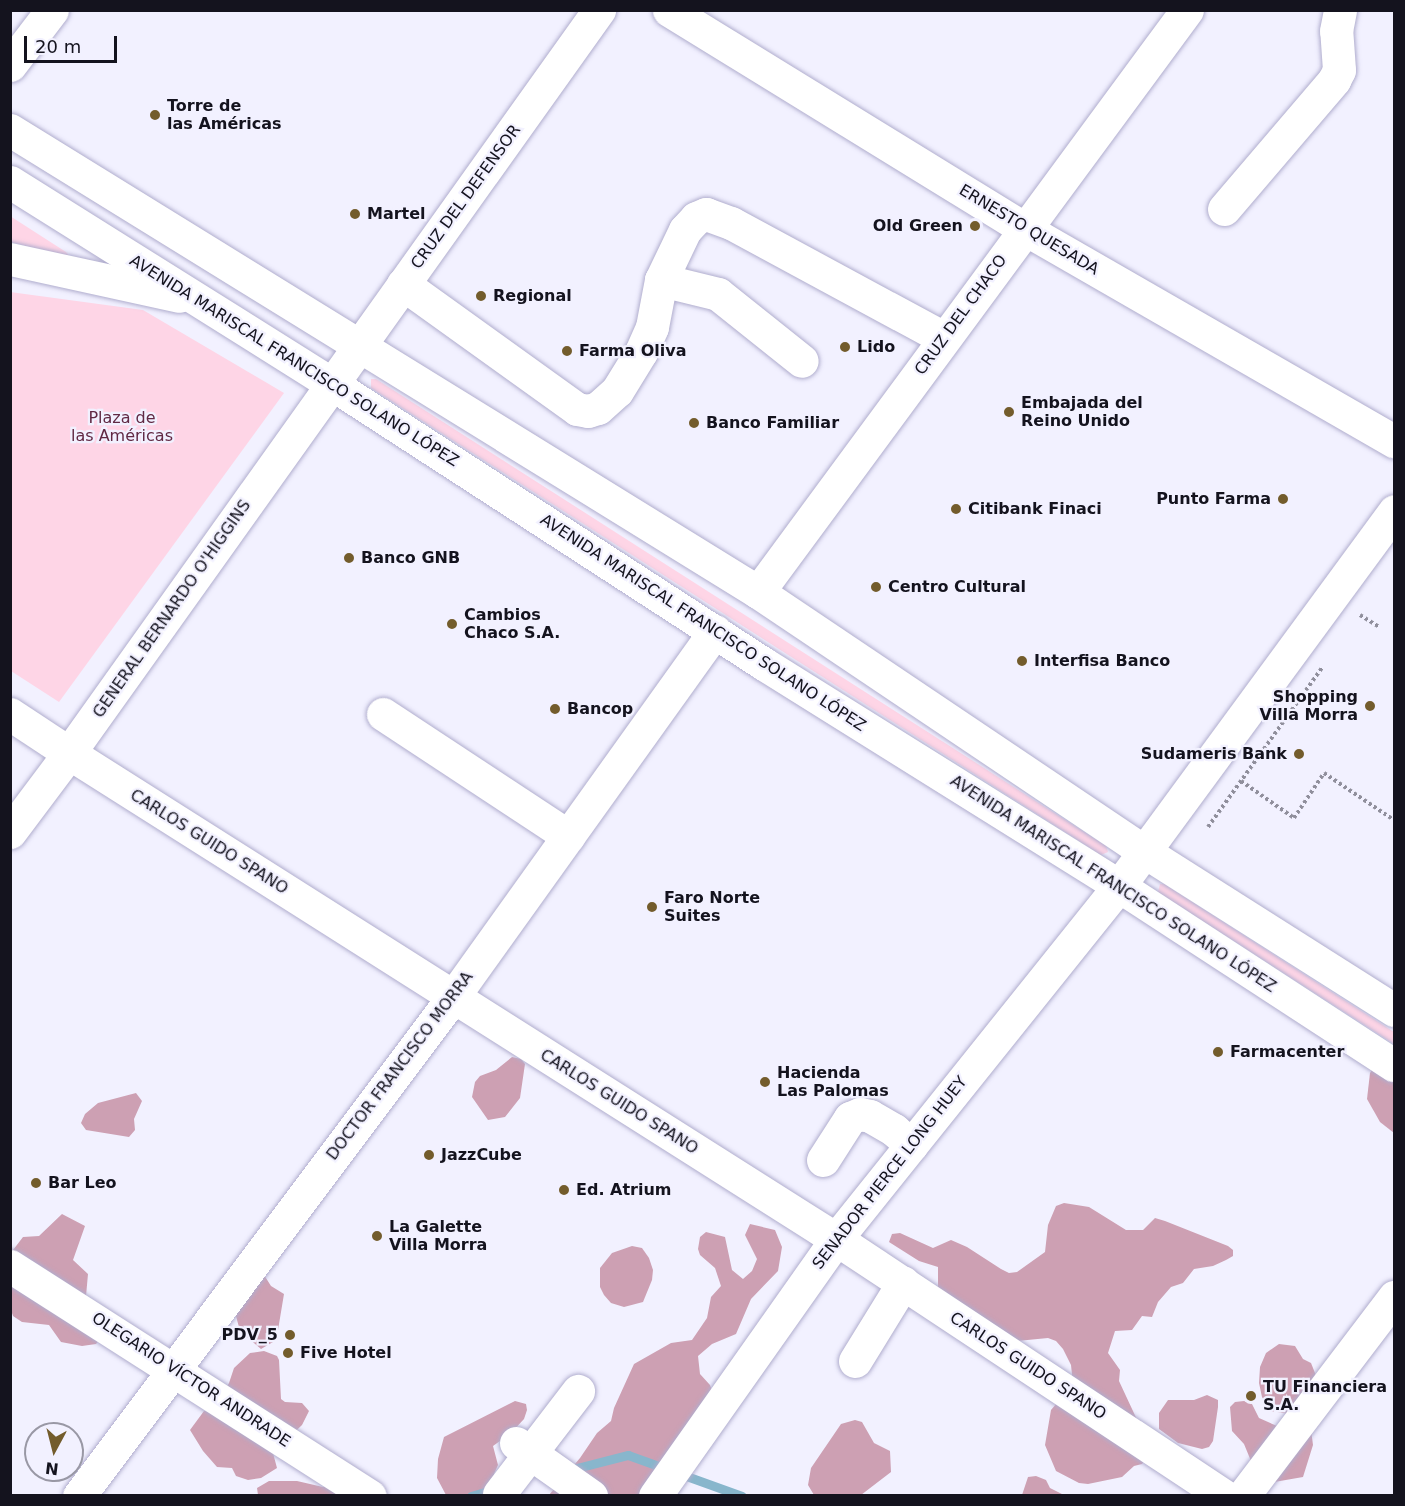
<!DOCTYPE html>
<meta charset="utf-8">
<style>
body{margin:0}
#map{position:relative;width:1405px;height:1506px;overflow:hidden;background:#f2f1ff;font-family:"DejaVu Sans",sans-serif}
div>[style]{position:absolute}
[style*='--x']{left:calc(var(--x)*1px);top:calc(var(--y)*1px);width:calc(var(--w)*1px);rotate:calc(var(--a)*1deg)}
.green>*{inset:0;background:#fed5e6}
.forest>*{inset:0;background:#cda0b3}
.stream>*{height:9px;margin:-4.5px;padding:0 4.5px;transform-origin:4.5px;border-radius:4.5px;background:#88b6cc}
.path>*{height:4px;margin-top:-2px;transform-origin:0;background:repeating-linear-gradient(90deg,#908f9c 0 3px,transparent 0 6px)}
.roads{filter:drop-shadow(0 0 2px #b0adce) drop-shadow(0 0 2px #b0adce)}
.minor>*{height:33px;margin:-16.5px;padding:0 16.5px;transform-origin:16.5px;border-radius:16.5px;background:#fff}
.major>*{height:33px;margin:-16.5px;padding:0 16.5px;transform-origin:16.5px;border-radius:16.5px;background:#fff}
.highway>*{height:33px;margin:-16.5px;padding:0 16.5px;transform-origin:16.5px;border-radius:16.5px;background:#fff}
.dots>*{width:16px;height:16px;translate:-50% -50%;box-sizing:border-box;border:3px solid #f2f1ff;border-radius:50%}
span{translate:-50% -50%;white-space:nowrap;text-align:center;line-height:1.15;-webkit-text-stroke:4.5px #f2f1ff;paint-order:stroke}
.poi-label{font-size:16px;color:#14131e;font-weight:700}
.left{translate:0 -50%;text-align:left}
.right{translate:-100% -50%;text-align:right}
.street-label{font-size:16px;color:#14131e}
.park-label{font-size:16px;color:#612944}
.frame{position:absolute;inset:0;border:12px solid #14131e;pointer-events:none}
.north{position:absolute;left:24px;top:1422px;width:60px;height:60px;box-sizing:border-box;background:#f2f1ff;border:2px solid #9998a5;border-radius:50%;rotate:187deg;font-size:16px;font-weight:700;line-height:24px;text-align:center;color:#14131e}
.north::after{content:'';display:block;margin:auto;width:21px;height:27px;background:#735c2c;clip-path:polygon(50% 0,100% 100%,50% 72%,0 100%)}
.scale{position:absolute;left:24px;top:36px;width:93px;height:27px;box-sizing:border-box;border:3px solid #14131e;border-top:0;padding-left:8px;font-size:18px;line-height:21px;white-space:nowrap;color:#14131e;-webkit-text-stroke:4px #f2f1ff;paint-order:stroke}
</style>
<div id="map">
<div class="green">
<div style="clip-path:polygon(10px 216px,66px 252px,72px 259px,11px 242px)"></div>
<div style="clip-path:polygon(10px 292px,143px 310px,284px 393px,59px 702px,11px 671px)"></div>
<div style="clip-path:polygon(371px 379px,376px 379px,1106px 846px,1108px 852px,1101px 855px,371px 388px)"></div>
<div style="clip-path:polygon(1160px 884px,1164px 884px,1394px 1032px,1394px 1044px,1158px 892px)"></div>
</div>
<div class="forest">
<div style="clip-path:polygon(512px 1057px,521px 1059px,525px 1064px,520px 1098px,505px 1117px,488px 1120px,472px 1097px,475px 1082px,480px 1076px,496px 1070px)"></div>
<div style="clip-path:polygon(1374px 1067px,1394px 1080px,1394px 1133px,1380px 1122px,1367px 1099px,1370px 1073px)"></div>
<div style="clip-path:polygon(136px 1093px,142px 1101px,134px 1119px,135px 1130px,129px 1137px,86px 1130px,81px 1123px,85px 1114px,98px 1103px)"></div>
<div style="clip-path:polygon(1064px 1203px,1089px 1207px,1126px 1230px,1143px 1230px,1155px 1218px,1165px 1221px,1228px 1246px,1233px 1250px,1233px 1256px,1226px 1260px,1213px 1266px,1194px 1269px,1183px 1283px,1171px 1287px,1158px 1302px,1152px 1317px,1142px 1316px,1132px 1330px,1115px 1331px,1108px 1353px,1120px 1370px,1119px 1381px,1152px 1452px,1142px 1464px,1134px 1466px,1122px 1477px,1088px 1484px,1079px 1483px,1056px 1471px,1045px 1445px,1051px 1410px,1073px 1384px,1071px 1365px,1063px 1349px,1056px 1341px,1048px 1338px,1017px 1341px,938px 1288px,938px 1267px,919px 1261px,889px 1242px,892px 1234px,900px 1233px,933px 1248px,951px 1240px,967px 1247px,1001px 1269px,1009px 1273px,1017px 1272px,1045px 1252px,1048px 1225px,1056px 1206px)"></div>
<div style="clip-path:polygon(62px 1214px,85px 1226px,73px 1260px,88px 1274px,86px 1296px,105px 1333px,96px 1344px,82px 1346px,61px 1342px,49px 1325px,22px 1322px,13px 1316px,11px 1310px,10px 1254px,23px 1237px,39px 1236px)"></div>
<div style="clip-path:polygon(750px 1224px,775px 1230px,782px 1247px,778px 1271px,751px 1299px,736px 1334px,712px 1344px,698px 1356px,700px 1374px,710px 1385px,717px 1405px,651px 1495px,549px 1495px,580px 1458px,597px 1433px,611px 1421px,614px 1408px,634px 1364px,671px 1343px,692px 1340px,707px 1318px,711px 1297px,721px 1286px,715px 1268px,700px 1255px,698px 1249px,700px 1237px,706px 1232px,725px 1237px,732px 1270px,743px 1279px,752px 1271px,757px 1259px,745px 1235px)"></div>
<div style="clip-path:polygon(632px 1246px,642px 1248px,649px 1258px,653px 1270px,652px 1280px,643px 1302px,624px 1307px,611px 1303px,604px 1295px,600px 1287px,600px 1268px,612px 1253px)"></div>
<div style="clip-path:polygon(264px 1275px,271px 1286px,284px 1294px,278px 1330px,273px 1342px,261px 1349px,240px 1331px,233px 1305px)"></div>
<div style="clip-path:polygon(1279px 1344px,1295px 1346px,1303px 1359px,1311px 1363px,1317px 1378px,1289px 1414px,1271px 1411px,1262px 1397px,1259px 1383px,1260px 1367px,1266px 1353px)"></div>
<div style="clip-path:polygon(264px 1351px,277px 1356px,279px 1360px,281px 1399px,285px 1402px,302px 1403px,309px 1411px,302px 1425px,273px 1453px,277px 1468px,261px 1478px,248px 1480px,236px 1476px,232px 1468px,217px 1467px,203px 1451px,190px 1430px,204px 1411px,213px 1412px,229px 1383px,234px 1368px,250px 1353px)"></div>
<div style="clip-path:polygon(1207px 1395px,1218px 1400px,1218px 1407px,1213px 1441px,1209px 1447px,1202px 1449px,1178px 1443px,1159px 1429px,1159px 1413px,1168px 1400px,1194px 1400px)"></div>
<div style="clip-path:polygon(515px 1401px,526px 1404px,527px 1410px,524px 1419px,511px 1433px,493px 1446px,498px 1465px,494px 1474px,494px 1495px,446px 1495px,437px 1478px,438px 1459px,444px 1437px)"></div>
<div style="clip-path:polygon(1244px 1401px,1252px 1404px,1259px 1418px,1277px 1426px,1311px 1430px,1313px 1445px,1303px 1477px,1268px 1483px,1251px 1461px,1244px 1444px,1232px 1431px,1230px 1407px,1235px 1402px)"></div>
<div style="clip-path:polygon(855px 1420px,862px 1422px,874px 1443px,890px 1451px,891px 1472px,861px 1495px,814px 1495px,808px 1485px,811px 1468px,841px 1424px)"></div>
<div style="clip-path:polygon(1036px 1476px,1046px 1480px,1050px 1488px,1064px 1495px,1022px 1495px,1028px 1477px)"></div>
<div style="clip-path:polygon(269px 1481px,297px 1481px,323px 1487px,339px 1481px,355px 1495px,258px 1495px,257px 1488px)"></div>
</div>
<div class="stream">
<div style="--x:569;--y:1470;--w:61;--a:-14.3"></div>
<div style="--x:628;--y:1455;--w:121;--a:19.8"></div>
<div style="--x:471;--y:1496;--w:22;--a:-16"></div>
</div>
<div class="path">
<div style="--x:1360;--y:615;--w:22;--a:32"></div>
<div style="--x:1241;--y:781;--w:65;--a:34.9"></div>
<div style="--x:1294;--y:818;--w:54;--a:-56.3"></div>
<div style="--x:1324;--y:773;--w:84;--a:33.9"></div>
<div style="--x:1208;--y:827;--w:196;--a:-54.4"></div>
</div>
<div class="roads">
<div class="minor">
<div style="--x:669;--y:10;--w:418;--a:31.6"></div>
<div style="--x:1025;--y:229;--w:426;--a:29.9"></div>
<div style="--x:1224;--y:209;--w:170;--a:-49.5"></div>
<div style="--x:1334;--y:80;--w:11;--a:-63"></div>
<div style="--x:1339;--y:70;--w:39;--a:-94"></div>
<div style="--x:1336;--y:31;--w:21;--a:-79"></div>
<div style="--x:661;--y:280;--w:59;--a:13.8"></div>
<div style="--x:718;--y:294;--w:107;--a:38.6"></div>
<div style="--x:403;--y:284;--w:214;--a:35.7"></div>
<div style="--x:577;--y:409;--w:11;--a:10"></div>
<div style="--x:588;--y:411;--w:10;--a:-17"></div>
<div style="--x:598;--y:408;--w:25;--a:-42"></div>
<div style="--x:617;--y:391;--w:46;--a:-58.4"></div>
<div style="--x:641;--y:352;--w:27;--a:-66"></div>
<div style="--x:652;--y:327;--w:48;--a:-79.2"></div>
<div style="--x:661;--y:280;--w:55;--a:-64.4"></div>
<div style="--x:685;--y:230;--w:16;--a:-47"></div>
<div style="--x:696;--y:218;--w:11;--a:-22"></div>
<div style="--x:706;--y:214;--w:27;--a:20"></div>
<div style="--x:731;--y:223;--w:242;--a:28.4"></div>
<div style="--x:758;--y:592;--w:723;--a:-53.61"></div>
<div style="--x:383;--y:714;--w:222;--a:33.4"></div>
<div style="--x:10;--y:832;--w:99;--a:-53.2"></div>
<div style="--x:69;--y:753;--w:908;--a:32.36"></div>
<div style="--x:836;--y:1239;--w:466;--a:33.5"></div>
<div style="--x:823;--y:1160;--w:50;--a:-57.3"></div>
<div style="--x:850;--y:1118;--w:11;--a:-22"></div>
<div style="--x:860;--y:1114;--w:10;--a:11"></div>
<div style="--x:870;--y:1116;--w:28;--a:30"></div>
<div style="--x:894;--y:1130;--w:23;--a:41"></div>
<div style="--x:10;--y:1266;--w:427;--a:32.6"></div>
<div style="--x:855;--y:1361;--w:92;--a:-58.4"></div>
<div style="--x:516;--y:1443;--w:92;--a:35.2"></div>
<div style="--x:499;--y:1494;--w:130;--a:-52.5"></div>
<div style="--x:79;--y:1496;--w:624;--a:-53.15"></div>
<div style="--x:453;--y:997;--w:450;--a:-54.4"></div>
<div style="--x:655;--y:1496;--w:314;--a:-54.8"></div>
<div style="--x:836;--y:1239;--w:452;--a:-51.3"></div>
<div style="--x:1119;--y:886;--w:465;--a:-53.7"></div>
<div style="--x:1243;--y:1496;--w:250;--a:-52.8"></div>
</div>
<div class="major">
<div style="--x:10;--y:714;--w:71;--a:33.5"></div>
<div style="--x:69;--y:753;--w:913;--a:-54.5"></div>
</div>
<div class="highway">
<div style="--x:10;--y:65;--w:69;--a:-52.6"></div>
<div style="--x:10;--y:130;--w:879;--a:31.7"></div>
<div style="--x:758;--y:592;--w:466;--a:33.9"></div>
<div style="--x:1145;--y:852;--w:295;--a:32.4"></div>
<div style="--x:10;--y:182;--w:380;--a:32.1"></div>
<div style="--x:332;--y:384;--w:515;--a:32.95"></div>
<div style="--x:764;--y:664;--w:419;--a:32"></div>
<div style="--x:1119;--y:886;--w:328;--a:33.1"></div>
<div style="--x:10;--y:259;--w:173;--a:12.3"></div>
</div>
</div>
<div class="dots">
<div style="left:155px;top:115px;background:#735c2c"></div>
<div style="left:355px;top:214px;background:#735c2c"></div>
<div style="left:975px;top:226px;background:#735c2c"></div>
<div style="left:481px;top:296px;background:#735c2c"></div>
<div style="left:845px;top:347px;background:#735c2c"></div>
<div style="left:567px;top:351px;background:#735c2c"></div>
<div style="left:1009px;top:412px;background:#735c2c"></div>
<div style="left:694px;top:423px;background:#735c2c"></div>
<div style="left:1283px;top:499px;background:#735c2c"></div>
<div style="left:956px;top:509px;background:#735c2c"></div>
<div style="left:349px;top:558px;background:#735c2c"></div>
<div style="left:876px;top:587px;background:#735c2c"></div>
<div style="left:452px;top:624px;background:#735c2c"></div>
<div style="left:1022px;top:661px;background:#735c2c"></div>
<div style="left:1370px;top:706px;background:#735c2c"></div>
<div style="left:555px;top:709px;background:#735c2c"></div>
<div style="left:1299px;top:754px;background:#735c2c"></div>
<div style="left:652px;top:907px;background:#735c2c"></div>
<div style="left:1218px;top:1052px;background:#735c2c"></div>
<div style="left:765px;top:1082px;background:#735c2c"></div>
<div style="left:429px;top:1155px;background:#735c2c"></div>
<div style="left:36px;top:1183px;background:#735c2c"></div>
<div style="left:564px;top:1190px;background:#735c2c"></div>
<div style="left:377px;top:1236px;background:#735c2c"></div>
<div style="left:290px;top:1335px;background:#735c2c"></div>
<div style="left:288px;top:1353px;background:#735c2c"></div>
<div style="left:1251px;top:1396px;background:#735c2c"></div>
</div>
<div class="poi-label">
<span class="left" style="left:167px;top:115px">Torre de<br>las Américas</span>
<span class="left" style="left:367px;top:214px">Martel</span>
<span class="right" style="left:963px;top:226px">Old Green</span>
<span class="left" style="left:493px;top:296px">Regional</span>
<span class="left" style="left:857px;top:347px">Lido</span>
<span class="left" style="left:579px;top:351px">Farma Oliva</span>
<span class="left" style="left:1021px;top:412px">Embajada del<br>Reino Unido</span>
<span class="left" style="left:706px;top:423px">Banco Familiar</span>
<span class="right" style="left:1271px;top:499px">Punto Farma</span>
<span class="left" style="left:968px;top:509px">Citibank Finaci</span>
<span class="left" style="left:361px;top:558px">Banco GNB</span>
<span class="left" style="left:888px;top:587px">Centro Cultural</span>
<span class="left" style="left:464px;top:624px">Cambios<br>Chaco S.A.</span>
<span class="left" style="left:1034px;top:661px">Interfisa Banco</span>
<span class="right" style="left:1358px;top:706px">Shopping<br>Villa Morra</span>
<span class="left" style="left:567px;top:709px">Bancop</span>
<span class="right" style="left:1287px;top:754px">Sudameris Bank</span>
<span class="left" style="left:664px;top:907px">Faro Norte<br>Suites</span>
<span class="left" style="left:1230px;top:1052px">Farmacenter</span>
<span class="left" style="left:777px;top:1082px">Hacienda<br>Las Palomas</span>
<span class="left" style="left:441px;top:1155px">JazzCube</span>
<span class="left" style="left:48px;top:1183px">Bar Leo</span>
<span class="left" style="left:576px;top:1190px">Ed. Atrium</span>
<span class="left" style="left:389px;top:1236px">La Galette<br>Villa Morra</span>
<span class="right" style="left:278px;top:1335px">PDV_5</span>
<span class="left" style="left:300px;top:1353px">Five Hotel</span>
<span class="left" style="left:1263px;top:1396px">TU Financiera<br>S.A.</span>
</div>
<div class="street-label">
<span style="left:466px;top:197px;rotate:-54deg">CRUZ DEL DEFENSOR</span>
<span style="left:1029px;top:230px;rotate:31deg">ERNESTO QUESADA</span>
<span style="left:961px;top:315px;rotate:-54deg">CRUZ DEL CHACO</span>
<span style="left:294px;top:361px;rotate:32deg">AVENIDA MARISCAL FRANCISCO SOLANO LÓPEZ</span>
<span style="left:172px;top:609px;rotate:-55deg">GENERAL BERNARDO O'HIGGINS</span>
<span style="left:703px;top:623px;rotate:33deg">AVENIDA MARISCAL FRANCISCO SOLANO LÓPEZ</span>
<span style="left:209px;top:842px;rotate:32deg">CARLOS GUIDO SPANO</span>
<span style="left:1113px;top:884px;rotate:33deg">AVENIDA MARISCAL FRANCISCO SOLANO LÓPEZ</span>
<span style="left:400px;top:1066px;rotate:-53deg">DOCTOR FRANCISCO MORRA</span>
<span style="left:619px;top:1102px;rotate:32deg">CARLOS GUIDO SPANO</span>
<span style="left:890px;top:1173px;rotate:-52deg">SENADOR PIERCE LONG HUEY</span>
<span style="left:1028px;top:1366px;rotate:33deg">CARLOS GUIDO SPANO</span>
<span style="left:191px;top:1380px;rotate:33deg">OLEGARIO VÍCTOR ANDRADE</span>
</div>
<div class="park-label">
<span style="left:122px;top:427px">Plaza de<br>las Américas</span>
</div>
<div class="frame"></div>
<div class="north">N</div>
<div class="scale">20 m</div>
</div>
